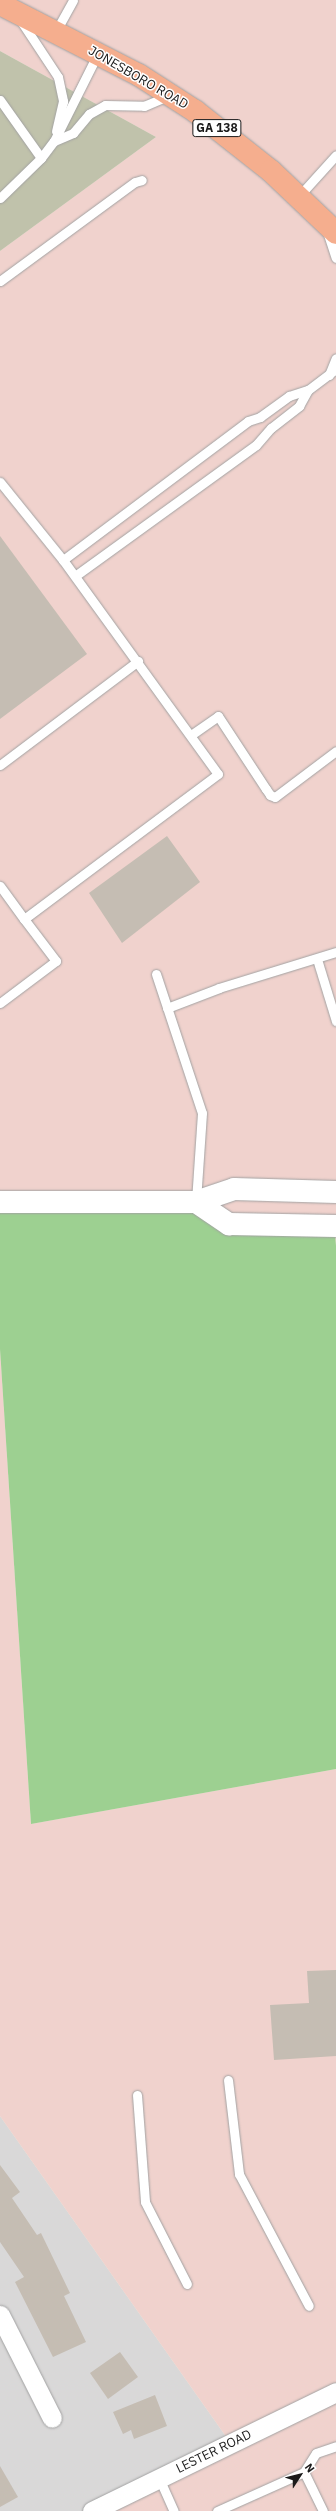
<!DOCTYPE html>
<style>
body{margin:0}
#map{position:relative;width:336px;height:2511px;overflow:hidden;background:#eeeadf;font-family:"IBM Plex Sans",sans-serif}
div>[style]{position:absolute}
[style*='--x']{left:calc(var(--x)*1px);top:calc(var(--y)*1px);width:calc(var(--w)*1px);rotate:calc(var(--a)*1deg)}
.residential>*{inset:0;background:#d9d8d8}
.commercial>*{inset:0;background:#f0d2cd}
.construction>*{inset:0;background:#c0c2ab}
.forest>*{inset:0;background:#9dd091}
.building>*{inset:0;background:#c5bdb3}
.roads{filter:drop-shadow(0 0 1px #a2a2a2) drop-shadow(0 0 1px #a2a2a2)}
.service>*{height:9px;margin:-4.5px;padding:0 4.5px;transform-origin:4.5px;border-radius:4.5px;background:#fff}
.minor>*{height:19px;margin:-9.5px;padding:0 9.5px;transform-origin:9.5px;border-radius:9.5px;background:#fff}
.tertiary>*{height:22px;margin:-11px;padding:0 11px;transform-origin:11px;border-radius:11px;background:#fff}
.trunk>*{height:22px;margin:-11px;padding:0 11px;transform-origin:11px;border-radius:11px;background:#f5ae8e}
span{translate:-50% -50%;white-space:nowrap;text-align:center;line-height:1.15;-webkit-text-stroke:3px #fff;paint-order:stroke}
.shield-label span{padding:1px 3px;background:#fff;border:1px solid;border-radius:3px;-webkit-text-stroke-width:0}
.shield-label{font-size:12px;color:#1b1b1b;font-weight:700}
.street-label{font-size:13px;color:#1b1b1b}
.north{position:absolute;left:280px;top:2455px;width:40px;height:40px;-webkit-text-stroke:3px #fff;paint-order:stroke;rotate:54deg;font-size:11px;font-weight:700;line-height:16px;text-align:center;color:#1b1b1b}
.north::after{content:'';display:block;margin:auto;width:14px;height:18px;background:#1b1b1b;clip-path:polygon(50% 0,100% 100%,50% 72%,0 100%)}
</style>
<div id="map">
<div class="residential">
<div style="clip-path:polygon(0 2116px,227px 2438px,92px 2511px,0 2511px)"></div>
</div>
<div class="commercial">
<div style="clip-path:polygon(0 0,336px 0,336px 1246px,334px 1224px,0 1196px,0 251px,156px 137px,0 51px)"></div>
<div style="clip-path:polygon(0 1349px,31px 1824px,336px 1769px,336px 2511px,92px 2511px,227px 2438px,0 2116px)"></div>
</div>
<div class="construction">
<div style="clip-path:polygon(0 51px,156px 137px,0 251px)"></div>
</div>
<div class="forest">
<div style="clip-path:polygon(0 1196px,334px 1224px,336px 1246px,336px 1769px,31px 1824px,0 1349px)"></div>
</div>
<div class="building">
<div style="clip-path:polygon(0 536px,87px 654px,0 719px)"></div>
<div style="clip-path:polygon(167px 836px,200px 882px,122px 943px,89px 893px)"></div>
<div style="clip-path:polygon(336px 1970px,336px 2056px,274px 2060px,270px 2005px,309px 2003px,307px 1971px)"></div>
<div style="clip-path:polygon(0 2165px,20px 2192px,12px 2198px,37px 2235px,41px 2233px,70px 2293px,64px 2296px,86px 2342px,53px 2357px,15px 2282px,24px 2277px,0 2242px)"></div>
<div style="clip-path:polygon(120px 2352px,138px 2377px,108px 2399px,90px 2373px)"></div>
<div style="clip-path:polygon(155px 2395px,167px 2426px,134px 2439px,131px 2430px,123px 2434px,113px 2412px)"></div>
<div style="clip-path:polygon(0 2466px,18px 2497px,0 2507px)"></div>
</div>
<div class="roads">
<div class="service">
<div style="--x:21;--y:21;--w:67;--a:56.5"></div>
<div style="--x:58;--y:77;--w:25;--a:78"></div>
<div style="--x:63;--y:101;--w:31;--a:103"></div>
<div style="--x:56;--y:31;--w:35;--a:-61"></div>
<div style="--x:0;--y:100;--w:71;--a:54.7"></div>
<div style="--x:54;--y:141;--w:21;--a:-23"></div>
<div style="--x:73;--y:133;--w:25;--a:-50"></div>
<div style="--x:89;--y:114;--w:18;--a:-29"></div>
<div style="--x:105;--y:105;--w:39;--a:1"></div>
<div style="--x:144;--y:106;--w:26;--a:-23"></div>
<div style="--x:299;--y:196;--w:55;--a:-47.9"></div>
<div style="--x:0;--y:198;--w:57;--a:-44.3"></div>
<div style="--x:41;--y:158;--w:21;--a:-53"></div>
<div style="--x:54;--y:141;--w:98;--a:-63.4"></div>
<div style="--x:327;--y:231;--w:28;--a:72"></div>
<div style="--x:0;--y:281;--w:167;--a:-36.3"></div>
<div style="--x:135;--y:182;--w:7;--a:-16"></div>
<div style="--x:329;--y:375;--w:18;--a:-68"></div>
<div style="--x:0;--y:482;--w:100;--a:51.1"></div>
<div style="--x:63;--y:560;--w:264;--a:54.1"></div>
<div style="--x:218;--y:774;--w:242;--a:143.2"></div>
<div style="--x:24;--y:919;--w:41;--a:-126"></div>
<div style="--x:63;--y:560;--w:231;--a:-36.9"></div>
<div style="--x:248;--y:421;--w:13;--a:-18"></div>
<div style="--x:260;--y:417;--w:36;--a:-36"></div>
<div style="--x:289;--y:396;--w:20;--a:-18"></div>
<div style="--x:308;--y:390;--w:35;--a:-37"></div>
<div style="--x:75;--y:576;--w:223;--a:-35.9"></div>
<div style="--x:256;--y:445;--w:23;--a:-49"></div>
<div style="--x:271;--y:428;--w:36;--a:-38"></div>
<div style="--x:299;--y:406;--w:18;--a:-61"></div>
<div style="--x:191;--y:735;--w:33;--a:-35"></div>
<div style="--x:218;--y:716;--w:87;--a:56.7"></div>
<div style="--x:266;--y:789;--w:7;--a:56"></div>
<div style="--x:270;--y:795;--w:5;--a:22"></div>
<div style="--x:275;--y:797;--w:76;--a:-37"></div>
<div style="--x:0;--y:765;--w:173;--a:-37"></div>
<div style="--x:317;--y:959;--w:65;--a:73"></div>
<div style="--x:156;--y:974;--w:146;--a:71.7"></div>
<div style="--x:202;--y:1113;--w:89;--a:93.9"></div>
<div style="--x:0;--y:1003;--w:70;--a:-36.9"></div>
<div style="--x:56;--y:961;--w:53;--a:-127.3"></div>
<div style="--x:167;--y:1008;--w:56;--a:-21"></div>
<div style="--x:219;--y:988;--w:122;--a:-17.1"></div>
<div style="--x:228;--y:2080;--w:95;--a:83.3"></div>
<div style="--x:239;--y:2174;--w:149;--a:62.1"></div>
<div style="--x:137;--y:2095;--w:107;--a:85.7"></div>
<div style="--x:145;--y:2202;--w:92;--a:62.9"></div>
<div style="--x:304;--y:2472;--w:22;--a:-58"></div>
<div style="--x:316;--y:2453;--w:21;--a:-19"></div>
<div style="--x:159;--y:2478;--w:36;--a:66"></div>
<div style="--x:217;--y:2511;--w:95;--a:-24.1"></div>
<div style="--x:304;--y:2472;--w:43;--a:64"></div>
</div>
<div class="minor">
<div style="--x:0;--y:2315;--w:115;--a:63.2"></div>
<div style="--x:92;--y:2511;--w:271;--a:-26"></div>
</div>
<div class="tertiary">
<div style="--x:0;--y:1202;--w:196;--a:0"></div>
<div style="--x:196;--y:1202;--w:40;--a:-18.9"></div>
<div style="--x:234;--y:1189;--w:102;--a:1.7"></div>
<div style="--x:196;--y:1202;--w:40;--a:34"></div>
<div style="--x:229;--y:1224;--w:107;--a:1.1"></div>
</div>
<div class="trunk">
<div style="--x:0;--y:4;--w:156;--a:27.1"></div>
<div style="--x:139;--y:75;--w:67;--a:32.7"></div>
<div style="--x:195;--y:111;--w:97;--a:38.3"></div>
<div style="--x:271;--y:171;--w:90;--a:43.6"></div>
</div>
</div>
<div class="shield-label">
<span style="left:217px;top:128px">GA 138</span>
</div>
<div class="street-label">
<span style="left:138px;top:78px;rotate:30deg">JONESBORO ROAD</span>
<span style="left:214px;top:2452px;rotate:-26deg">LESTER ROAD</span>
</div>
<div class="north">N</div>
</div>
